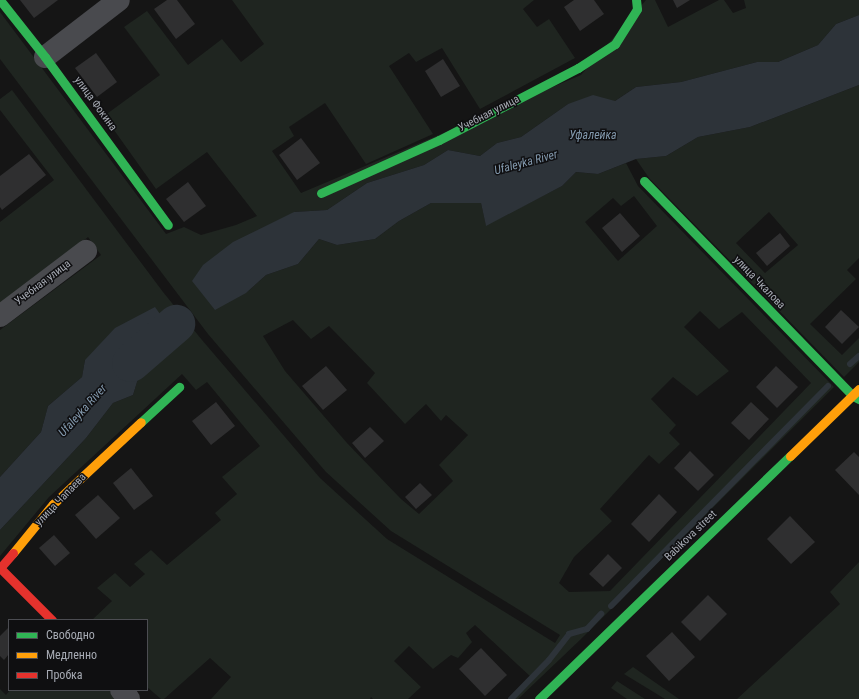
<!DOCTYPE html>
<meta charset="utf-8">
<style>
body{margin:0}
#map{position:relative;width:859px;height:699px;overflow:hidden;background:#151515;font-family:"Roboto Condensed",sans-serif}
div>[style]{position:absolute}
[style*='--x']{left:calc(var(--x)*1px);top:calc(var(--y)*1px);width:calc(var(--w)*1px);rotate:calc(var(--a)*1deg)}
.green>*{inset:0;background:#1f2520}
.water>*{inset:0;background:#2d3339}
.stream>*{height:6px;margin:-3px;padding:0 3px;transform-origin:3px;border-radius:3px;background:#2d3339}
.river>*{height:38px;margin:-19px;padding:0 19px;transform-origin:19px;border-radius:19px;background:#2d3339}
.building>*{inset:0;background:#2f2f30}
.street>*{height:22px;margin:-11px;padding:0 11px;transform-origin:11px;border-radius:11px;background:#494a4e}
.fast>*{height:9px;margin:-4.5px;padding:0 4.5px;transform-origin:4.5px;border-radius:4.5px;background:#30b455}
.slow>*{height:9px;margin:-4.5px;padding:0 4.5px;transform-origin:4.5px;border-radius:4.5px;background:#ff9f0a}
.jam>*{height:9px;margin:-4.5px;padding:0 4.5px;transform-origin:4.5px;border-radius:4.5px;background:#e5322d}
span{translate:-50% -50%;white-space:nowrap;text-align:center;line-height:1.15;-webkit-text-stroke:3px #0f0f11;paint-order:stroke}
.street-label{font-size:11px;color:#a7abb4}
.water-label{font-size:12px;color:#8298ac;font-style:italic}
.legend{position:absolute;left:8px;top:619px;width:140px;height:72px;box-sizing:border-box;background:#0f0f11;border:1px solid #4c4d52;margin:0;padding:5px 7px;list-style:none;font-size:12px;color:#a7abb4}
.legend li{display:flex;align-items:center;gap:8px;height:20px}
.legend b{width:20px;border:1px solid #4c4d52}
</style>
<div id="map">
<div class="green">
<div style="clip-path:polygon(evenodd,232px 0,534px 0,523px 9px,537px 27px,549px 19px,575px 58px,480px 109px,442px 48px,416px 62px,409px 53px,389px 66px,433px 134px,366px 164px,325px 103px,289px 127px,294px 136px,272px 151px,301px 193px,581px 75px,646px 0,655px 0,668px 27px,719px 0,724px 0,733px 13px,746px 8px,744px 0,859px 0,859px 15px,836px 24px,818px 45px,778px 62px,757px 62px,681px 82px,636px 87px,615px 101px,568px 104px,521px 137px,497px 143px,480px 156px,448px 150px,424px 165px,367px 183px,327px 210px,294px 212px,246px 293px,266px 275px,298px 264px,319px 239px,337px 245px,375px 239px,399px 221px,431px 203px,481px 203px,486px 225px,562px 186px,576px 172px,598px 174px,626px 163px,638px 186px,834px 387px,581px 639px,518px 699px,508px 699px,531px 677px,475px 625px,466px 633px,472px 642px,458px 658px,451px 655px,433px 669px,409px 646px,394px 661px,421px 687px,408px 699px,373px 699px,371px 697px,370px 699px,211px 699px,231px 677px,210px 658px,164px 699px,161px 699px,147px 687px,147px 620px,92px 620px,112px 601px,97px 588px,115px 573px,130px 587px,145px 574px,134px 564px,151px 550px,167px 565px,221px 520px,215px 513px,237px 494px,222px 477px,260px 446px,207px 382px,196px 390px,182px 374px,49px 497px,0 556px,0 530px,86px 438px,113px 403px,133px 395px,141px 369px,177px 338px,85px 360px,82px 377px,48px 406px,41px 432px,0 477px,0 330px,101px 255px,88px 237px,47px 272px,0 305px,0 222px,54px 180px,0 110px,0 99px,12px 90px,163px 292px,202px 340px,320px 478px,387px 539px,555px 643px,560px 635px,391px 531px,326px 472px,208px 334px,0 59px,0 12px,166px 234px,184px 227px,201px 235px,236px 225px,257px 216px,207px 152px,156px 189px,104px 116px,160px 75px,124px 27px,147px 11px,188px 65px,222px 39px,241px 62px,264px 44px,232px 0,634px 196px,657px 226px,618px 261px,585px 222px,613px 198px,621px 206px,634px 196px,232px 0,700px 311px,719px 329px,742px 312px,811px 383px,610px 591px,569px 592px,559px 583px,574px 557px,612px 521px,600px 509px,649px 455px,659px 464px,680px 444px,669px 433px,676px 425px,651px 399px,673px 377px,697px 396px,729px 371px,684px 327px,700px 311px,232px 0,293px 320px,311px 339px,329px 326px,375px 373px,367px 383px,405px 424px,426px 404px,441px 421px,446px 415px,468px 435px,439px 465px,453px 481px,419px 514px,401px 499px,347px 443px,285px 371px,263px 336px,293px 320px)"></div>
<div style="clip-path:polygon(evenodd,859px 85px,859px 258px,847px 270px,856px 279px,810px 324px,842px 355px,859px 338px,859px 362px,844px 377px,649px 178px,636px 159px,666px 156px,698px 137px,750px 127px,859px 85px,769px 212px,798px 245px,765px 273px,736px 243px,769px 212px)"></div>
<div style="clip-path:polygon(859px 562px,859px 699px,737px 699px,840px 604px,830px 592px)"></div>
<div style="clip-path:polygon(633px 667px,679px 699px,665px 699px,624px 674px)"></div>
<div style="clip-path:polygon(617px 681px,645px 699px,627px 699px,611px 688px)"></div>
<div style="clip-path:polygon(0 689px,6px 695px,10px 690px,109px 690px,117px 699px,0 699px)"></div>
</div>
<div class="water">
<div style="clip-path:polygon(859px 15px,859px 85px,750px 127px,698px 137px,666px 156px,636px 159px,598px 174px,576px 172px,562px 186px,486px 226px,481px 203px,431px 203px,399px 221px,375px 239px,337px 245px,319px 239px,298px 264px,266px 275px,246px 293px,215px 310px,192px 281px,203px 265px,233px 242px,294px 212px,327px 210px,367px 183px,424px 165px,448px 150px,480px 156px,497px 143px,521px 137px,568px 104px,593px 95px,615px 101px,636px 87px,681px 82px,757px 62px,778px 62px,818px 45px,836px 24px)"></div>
<div style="clip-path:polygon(155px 307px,177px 338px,141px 369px,133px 395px,113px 403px,86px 438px,0 530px,0 477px,41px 432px,48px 406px,82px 377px,85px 360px,115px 328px)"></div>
</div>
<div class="stream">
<div style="--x:850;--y:364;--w:12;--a:-42"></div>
<div style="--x:611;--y:606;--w:309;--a:-45.4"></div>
<div style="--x:511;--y:699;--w:54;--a:-45.7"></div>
<div style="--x:549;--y:660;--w:33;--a:-52"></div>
<div style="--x:569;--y:634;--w:19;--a:-16"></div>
<div style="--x:587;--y:629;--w:21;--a:-47"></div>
</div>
<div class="river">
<div style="--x:131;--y:363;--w:60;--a:-40.9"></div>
</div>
<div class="building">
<div style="clip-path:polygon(20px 0,58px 0,34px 18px)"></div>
<div style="clip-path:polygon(167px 0,177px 0,195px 24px,176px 39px,154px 9px)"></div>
<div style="clip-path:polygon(574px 0,594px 0,604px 14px,580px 31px,564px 7px)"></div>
<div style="clip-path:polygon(673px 0,690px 0,677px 8px)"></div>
<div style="clip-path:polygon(96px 53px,117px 82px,97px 97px,75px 68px)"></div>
<div style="clip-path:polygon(443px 59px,460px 86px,441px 97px,425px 71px)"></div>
<div style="clip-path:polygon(301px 138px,320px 163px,297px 180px,279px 155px)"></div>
<div style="clip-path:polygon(29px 154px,46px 175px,2px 210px,0 207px,0 176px)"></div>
<div style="clip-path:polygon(188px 182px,206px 206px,184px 222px,166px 199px)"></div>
<div style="clip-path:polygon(620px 213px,640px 236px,622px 252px,602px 228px)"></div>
<div style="clip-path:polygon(780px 233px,790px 246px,767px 266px,756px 253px)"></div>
<div style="clip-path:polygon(841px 310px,859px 327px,842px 344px,825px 327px)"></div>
<div style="clip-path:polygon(326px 366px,347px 390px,323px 410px,302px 386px)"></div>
<div style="clip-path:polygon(776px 366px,798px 387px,777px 408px,756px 387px)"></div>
<div style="clip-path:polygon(216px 402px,235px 426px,211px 445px,192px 421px)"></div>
<div style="clip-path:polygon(751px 402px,769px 419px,749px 440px,731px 423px)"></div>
<div style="clip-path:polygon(370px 427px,384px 441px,365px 458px,352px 443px)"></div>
<div style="clip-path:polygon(690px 451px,714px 475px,698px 491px,674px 468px)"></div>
<div style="clip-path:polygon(854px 452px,859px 457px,859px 495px,835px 470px)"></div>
<div style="clip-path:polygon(131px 468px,153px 496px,134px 510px,113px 483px)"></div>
<div style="clip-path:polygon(420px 483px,432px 495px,416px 509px,405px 497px)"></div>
<div style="clip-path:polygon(659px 494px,677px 512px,649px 542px,631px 524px)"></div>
<div style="clip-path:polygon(98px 495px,120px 518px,96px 539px,75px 515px)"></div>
<div style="clip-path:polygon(790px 516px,815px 542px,791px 564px,767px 539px)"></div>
<div style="clip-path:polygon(54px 535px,70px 553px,55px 566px,39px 548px)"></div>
<div style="clip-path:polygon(608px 554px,622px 568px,603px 587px,589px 574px)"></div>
<div style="clip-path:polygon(708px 595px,727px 614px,700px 641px,681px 622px)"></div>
<div style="clip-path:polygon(9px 627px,9px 654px,4px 660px,0 656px,0 636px)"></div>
<div style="clip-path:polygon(672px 632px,695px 657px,669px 681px,646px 656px)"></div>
<div style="clip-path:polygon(481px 648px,507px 675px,485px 696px,459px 669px)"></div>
</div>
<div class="street">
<div style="--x:45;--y:57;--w:93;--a:-37.6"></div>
<div style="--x:0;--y:316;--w:108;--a:-37.1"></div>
<div style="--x:121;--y:690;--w:12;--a:48"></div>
</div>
<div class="fast">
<div style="--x:0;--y:0;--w:73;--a:51.7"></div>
<div style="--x:45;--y:57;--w:208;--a:53.8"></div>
<div style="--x:644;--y:181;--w:300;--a:45.8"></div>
<div style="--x:853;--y:396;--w:7;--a:27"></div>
<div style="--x:321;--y:193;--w:129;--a:-24.2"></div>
<div style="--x:439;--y:140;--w:157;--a:-27.4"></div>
<div style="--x:578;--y:68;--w:44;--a:-33"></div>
<div style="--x:615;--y:44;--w:41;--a:-57.8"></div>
<div style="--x:637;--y:9;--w:9;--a:-96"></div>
<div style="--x:141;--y:422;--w:52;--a:-42.6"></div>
<div style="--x:539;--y:699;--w:349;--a:-44.1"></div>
</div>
<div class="slow">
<div style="--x:790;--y:456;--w:96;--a:-44.2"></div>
<div style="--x:13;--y:553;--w:63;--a:-50.8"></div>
<div style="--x:53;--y:504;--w:120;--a:-43"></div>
</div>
<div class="jam">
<div style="--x:13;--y:553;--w:20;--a:131"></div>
<div style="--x:0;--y:568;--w:74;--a:45"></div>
</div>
<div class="street-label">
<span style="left:95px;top:104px;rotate:54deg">улица Фокина</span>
<span style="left:489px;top:114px;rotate:-27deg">Учебная улица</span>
<span style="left:43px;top:283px;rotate:-37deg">Учебная улица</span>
<span style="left:759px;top:283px;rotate:46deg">улица Чкалова</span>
<span style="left:61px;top:500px;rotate:-46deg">улица Чапаева</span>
<span style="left:691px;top:536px;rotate:-44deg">Babikova street</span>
</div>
<div class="water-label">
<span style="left:593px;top:136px">Уфалейка</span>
<span style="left:526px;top:163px;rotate:-15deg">Ufaleyka River</span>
<span style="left:83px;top:411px;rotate:-48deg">Ufaleyka River</span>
</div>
<ul class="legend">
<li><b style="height:5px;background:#30b455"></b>Свободно</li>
<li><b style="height:5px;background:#ff9f0a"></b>Медленно</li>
<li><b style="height:5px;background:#e5322d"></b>Пробка</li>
</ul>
</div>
